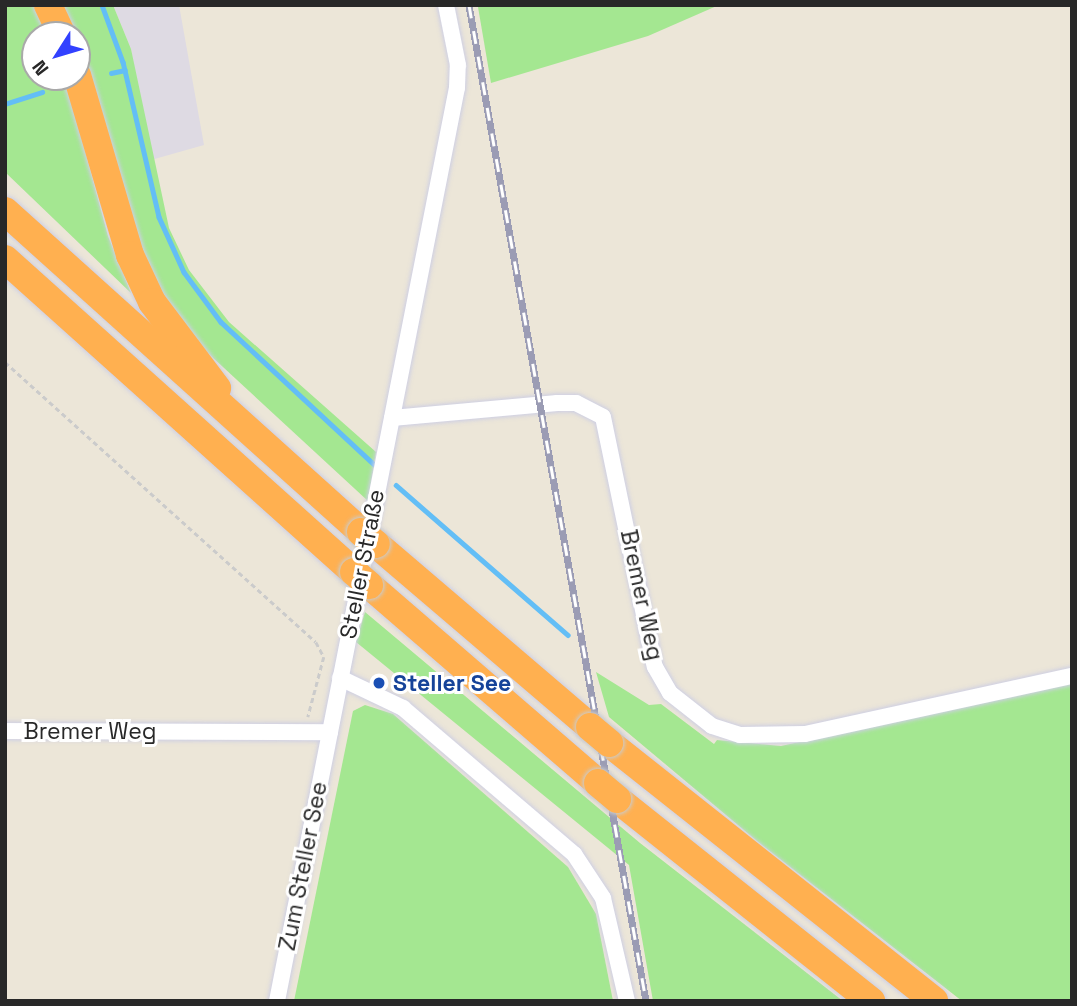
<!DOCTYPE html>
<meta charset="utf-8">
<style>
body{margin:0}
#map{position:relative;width:1077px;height:1006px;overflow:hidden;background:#ece6d8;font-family:"Space Grotesk",sans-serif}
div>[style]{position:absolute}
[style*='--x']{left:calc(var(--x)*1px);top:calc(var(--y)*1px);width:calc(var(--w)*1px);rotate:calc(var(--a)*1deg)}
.industrial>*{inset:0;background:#dedae3}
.green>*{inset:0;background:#a4e791}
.stream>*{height:4.5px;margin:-2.25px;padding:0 2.25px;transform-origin:2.25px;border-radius:2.25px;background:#63bef6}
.path>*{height:2.5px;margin-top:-1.25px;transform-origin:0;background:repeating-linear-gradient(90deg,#cbcbcb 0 5px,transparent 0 8.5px)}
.roads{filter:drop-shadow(0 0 2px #cecfe3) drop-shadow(0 0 2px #cecfe3)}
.street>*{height:16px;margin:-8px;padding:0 8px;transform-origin:8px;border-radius:8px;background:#fff}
.highway>*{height:28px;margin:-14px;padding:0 14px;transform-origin:14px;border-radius:14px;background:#ffb050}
.rail>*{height:7px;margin-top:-3.5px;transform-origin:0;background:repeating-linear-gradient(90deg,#fff 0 13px,#9b9cb4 0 26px);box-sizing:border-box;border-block:2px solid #9b9cb4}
.bridges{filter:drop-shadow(0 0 2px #cbcbcb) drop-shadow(0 0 2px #cbcbcb)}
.highway-bridge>*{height:28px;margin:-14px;padding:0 14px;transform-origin:14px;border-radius:14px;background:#ffb050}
.dots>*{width:19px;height:19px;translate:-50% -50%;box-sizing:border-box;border:4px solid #fff;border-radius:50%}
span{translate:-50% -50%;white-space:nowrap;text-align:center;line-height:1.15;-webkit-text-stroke:6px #fff;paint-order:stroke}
.street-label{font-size:23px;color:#282828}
.transit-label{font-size:23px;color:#164399;font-weight:700}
.left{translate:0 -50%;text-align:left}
.frame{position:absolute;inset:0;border:7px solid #282828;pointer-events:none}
.north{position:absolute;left:21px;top:21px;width:70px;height:70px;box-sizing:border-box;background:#fff;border:2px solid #a9a9a9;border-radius:50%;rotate:233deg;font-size:19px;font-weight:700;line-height:28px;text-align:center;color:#282828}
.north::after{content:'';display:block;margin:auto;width:24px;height:32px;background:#3241ff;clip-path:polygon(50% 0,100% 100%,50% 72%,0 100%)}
</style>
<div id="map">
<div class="industrial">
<div style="clip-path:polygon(113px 5px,179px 5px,204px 145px,151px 160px,131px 49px)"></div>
</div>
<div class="green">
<div style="clip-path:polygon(5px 5px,35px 5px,48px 35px,35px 35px,35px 77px,65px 77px,108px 236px,131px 293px,5px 172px)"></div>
<div style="clip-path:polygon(58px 5px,113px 5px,131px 49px,169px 228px,189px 270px,229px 322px,376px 452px,368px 501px,211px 356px,164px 304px,133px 243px,77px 52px,77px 35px,71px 35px)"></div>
<div style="clip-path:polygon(719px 5px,648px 36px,491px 83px,478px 7px)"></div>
<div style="clip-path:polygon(365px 612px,640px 843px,843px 1001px,653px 1001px,629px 865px,356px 642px)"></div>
<div style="clip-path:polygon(596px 672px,649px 705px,661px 704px,714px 744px,717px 740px,781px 746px,1072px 683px,1072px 1001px,962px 1001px,757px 841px,609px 717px)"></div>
<div style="clip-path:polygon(365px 705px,393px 714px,568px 867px,596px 914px,613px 1001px,294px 1001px,353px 711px)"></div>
</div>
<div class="stream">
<div style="--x:102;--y:5;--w:61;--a:69.8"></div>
<div style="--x:123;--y:62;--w:159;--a:76.9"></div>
<div style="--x:159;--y:217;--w:60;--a:65.6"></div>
<div style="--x:184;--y:272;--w:62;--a:53.5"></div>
<div style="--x:221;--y:322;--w:209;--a:42.9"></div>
<div style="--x:111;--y:73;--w:14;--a:-12"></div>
<div style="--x:5;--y:104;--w:39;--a:-18"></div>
<div style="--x:396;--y:485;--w:228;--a:41.1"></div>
</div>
<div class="path">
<div style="--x:5;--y:362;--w:418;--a:42"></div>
<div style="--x:316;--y:642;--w:17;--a:62"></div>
<div style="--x:324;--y:657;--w:62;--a:104.9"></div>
</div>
<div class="roads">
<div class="street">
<div style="--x:392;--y:418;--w:166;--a:-5.2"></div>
<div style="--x:557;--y:403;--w:19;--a:0"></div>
<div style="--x:576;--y:403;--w:30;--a:27"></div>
<div style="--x:603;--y:417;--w:255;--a:78.3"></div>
<div style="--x:655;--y:667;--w:30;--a:60"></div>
<div style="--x:670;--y:693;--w:53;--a:38.2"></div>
<div style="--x:712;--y:726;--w:29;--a:18"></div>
<div style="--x:740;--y:735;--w:65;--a:-0.9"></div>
<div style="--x:805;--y:734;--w:273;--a:-12.3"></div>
<div style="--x:340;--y:678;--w:70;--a:25.5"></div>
<div style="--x:403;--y:708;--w:225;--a:40.5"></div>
<div style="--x:574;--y:854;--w:53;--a:56.6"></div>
<div style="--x:603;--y:898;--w:106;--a:76.9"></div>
<div style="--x:5;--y:731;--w:325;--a:0.2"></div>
<div style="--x:277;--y:1001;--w:931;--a:-78.85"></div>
<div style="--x:457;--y:88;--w:23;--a:-88"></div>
<div style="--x:458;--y:65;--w:61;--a:-101.3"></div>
</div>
<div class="highway">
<div style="--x:48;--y:5;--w:33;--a:65"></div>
<div style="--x:77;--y:75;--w:188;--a:73.6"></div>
<div style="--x:130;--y:255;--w:52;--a:64.9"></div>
<div style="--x:152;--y:302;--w:108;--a:52.9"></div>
<div style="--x:5;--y:211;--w:479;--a:42"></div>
<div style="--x:5;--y:259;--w:469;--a:41.9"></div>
<div style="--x:376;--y:544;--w:282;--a:40.5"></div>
<div style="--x:369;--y:585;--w:303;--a:40.8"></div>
<div style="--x:609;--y:743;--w:415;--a:38.4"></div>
<div style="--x:617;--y:799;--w:325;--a:38.5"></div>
</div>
</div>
<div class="rail">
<div style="--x:469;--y:5;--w:1012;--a:79.92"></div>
</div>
<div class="bridges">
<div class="highway-bridge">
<div style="--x:361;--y:532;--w:19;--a:39"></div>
<div style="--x:354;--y:572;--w:20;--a:41"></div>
<div style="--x:590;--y:727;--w:25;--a:40"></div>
<div style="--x:598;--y:783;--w:25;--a:40"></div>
</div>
</div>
<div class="dots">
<div style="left:379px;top:683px;background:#1a4fb4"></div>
</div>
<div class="street-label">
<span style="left:362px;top:564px;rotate:-79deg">Steller Straße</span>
<span style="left:642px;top:595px;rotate:78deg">Bremer Weg</span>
<span style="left:90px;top:731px">Bremer Weg</span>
<span style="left:303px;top:866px;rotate:-79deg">Zum Steller See</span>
</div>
<div class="transit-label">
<span class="left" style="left:393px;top:683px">Steller See</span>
</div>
<div class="frame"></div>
<div class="north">N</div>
</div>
